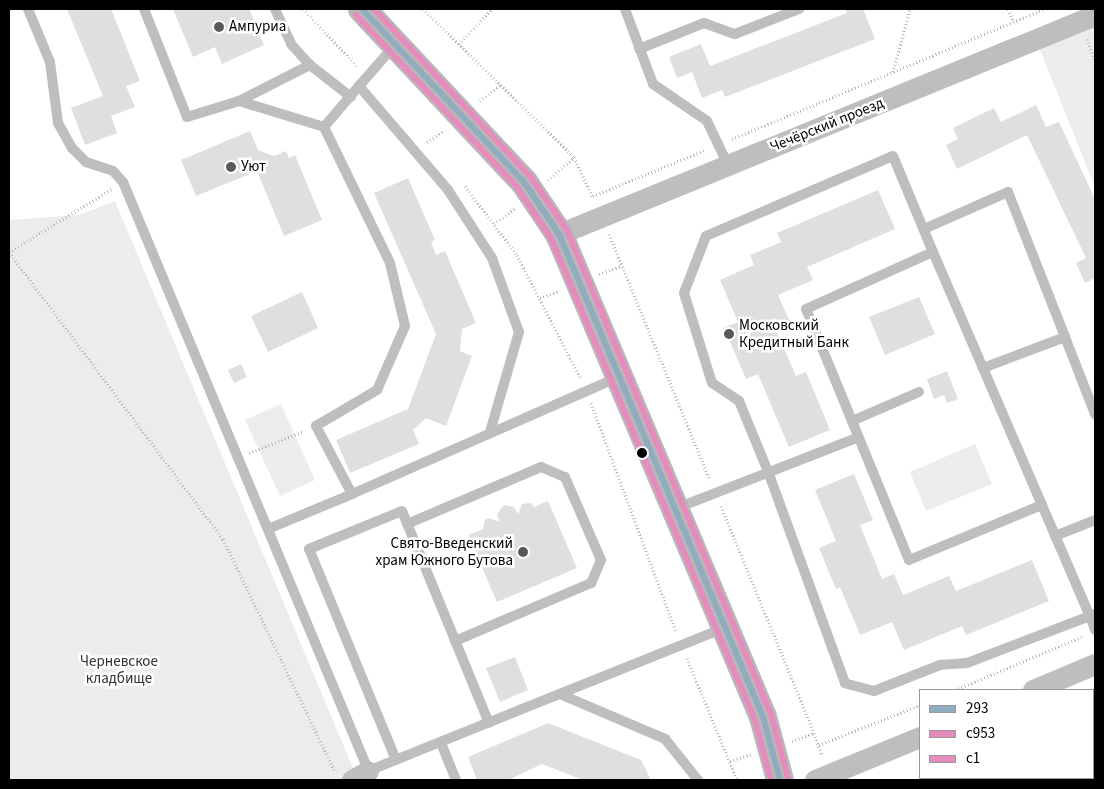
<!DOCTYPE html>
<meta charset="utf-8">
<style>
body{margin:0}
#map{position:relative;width:1104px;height:789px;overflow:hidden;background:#fff;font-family:"Source Sans 3",sans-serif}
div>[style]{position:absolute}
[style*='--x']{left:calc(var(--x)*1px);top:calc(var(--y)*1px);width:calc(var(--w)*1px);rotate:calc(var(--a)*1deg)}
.green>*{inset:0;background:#ececec}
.building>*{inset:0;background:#dfdfdf}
.path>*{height:3px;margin-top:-1.5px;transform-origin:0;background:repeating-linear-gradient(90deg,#b9b9b9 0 1px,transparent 0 3.5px)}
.lane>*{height:10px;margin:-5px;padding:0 5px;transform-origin:5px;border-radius:5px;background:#bebebe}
.street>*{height:21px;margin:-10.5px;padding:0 10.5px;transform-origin:10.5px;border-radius:10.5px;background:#bebebe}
.secondary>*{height:28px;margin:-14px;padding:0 14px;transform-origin:14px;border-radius:14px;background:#b8b8b8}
.bus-1>*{height:6px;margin:-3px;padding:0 3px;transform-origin:3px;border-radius:3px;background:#92acbf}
.bus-2>*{height:6px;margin:-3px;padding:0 3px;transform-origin:3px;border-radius:3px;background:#e68bbd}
.bus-3>*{height:6px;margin:-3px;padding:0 3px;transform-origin:3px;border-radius:3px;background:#e68bbd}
.dots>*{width:14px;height:14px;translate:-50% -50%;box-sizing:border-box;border:2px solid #fff;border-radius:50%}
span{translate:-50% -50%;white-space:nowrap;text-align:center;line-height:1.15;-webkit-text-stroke:5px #fff;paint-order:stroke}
.poi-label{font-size:15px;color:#000}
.left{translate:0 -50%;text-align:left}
.right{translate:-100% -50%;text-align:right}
.street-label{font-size:15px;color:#000}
.park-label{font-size:15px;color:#333}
.frame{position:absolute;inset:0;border:10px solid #000;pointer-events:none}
.legend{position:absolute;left:919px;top:689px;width:175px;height:90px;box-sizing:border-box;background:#fff;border:1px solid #999;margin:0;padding:6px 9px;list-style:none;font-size:15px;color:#000}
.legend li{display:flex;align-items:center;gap:10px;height:25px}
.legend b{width:25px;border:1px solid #999}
</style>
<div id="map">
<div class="green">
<div style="clip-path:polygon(1095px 22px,1095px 187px,1038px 45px)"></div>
<div style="clip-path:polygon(115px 201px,358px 780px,9px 780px,9px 220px,79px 215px)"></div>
<div style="clip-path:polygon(281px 404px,315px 480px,280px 496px,245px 420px)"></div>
<div style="clip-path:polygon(975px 444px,992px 484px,926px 511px,910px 472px)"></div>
</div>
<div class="building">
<div style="clip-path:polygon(67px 9px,111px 9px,140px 81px,126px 86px,135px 107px,111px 116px,117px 133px,85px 145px,71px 108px,103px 96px)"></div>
<div style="clip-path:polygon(173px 9px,249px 9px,264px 45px,222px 64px,215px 47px,193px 57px)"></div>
<div style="clip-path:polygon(845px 9px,863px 9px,875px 39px,725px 97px,722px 90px,702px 98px,692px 72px,677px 78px,669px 57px,701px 44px,710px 66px,847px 13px)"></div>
<div style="clip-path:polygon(1036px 105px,1046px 127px,1059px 122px,1095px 199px,1095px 278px,1085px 283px,1076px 263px,1086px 258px,1027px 135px,957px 169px,946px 145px,958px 139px,953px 128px,994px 108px,1001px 122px)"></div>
<div style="clip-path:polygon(250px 131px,258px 150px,274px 156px,286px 151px,289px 158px,295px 155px,322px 220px,284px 236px,257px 171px,196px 196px,181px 160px)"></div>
<div style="clip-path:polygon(408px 178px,435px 240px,431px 242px,436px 255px,445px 251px,476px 323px,462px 329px,460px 351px,472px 356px,446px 426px,426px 418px,413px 430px,419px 444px,350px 473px,336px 440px,408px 409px,436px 334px,374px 193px)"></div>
<div style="clip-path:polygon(878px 190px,895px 229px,807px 267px,813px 280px,778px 295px,791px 324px,776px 330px,796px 376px,806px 372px,830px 430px,789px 447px,758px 374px,746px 379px,724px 328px,738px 322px,720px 280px,754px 265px,750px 255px,781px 242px,777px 233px)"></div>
<div style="clip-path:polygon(302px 292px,318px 328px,268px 352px,251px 316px)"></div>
<div style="clip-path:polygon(919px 297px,935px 334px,885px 355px,869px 317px)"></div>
<div style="clip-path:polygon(241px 364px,247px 377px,234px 383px,228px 370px)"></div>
<div style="clip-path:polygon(947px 371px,958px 399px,947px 403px,944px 395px,934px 399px,927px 379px)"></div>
<div style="clip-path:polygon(854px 474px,873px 520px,860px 525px,882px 579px,894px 574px,903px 595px,949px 576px,956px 591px,1032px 560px,1049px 601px,966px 635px,962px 626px,904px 650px,892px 622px,860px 635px,840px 587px,836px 589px,819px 548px,836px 541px,815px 490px)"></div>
<div style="clip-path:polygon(548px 501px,577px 568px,497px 602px,468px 535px,483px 529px,485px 520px,489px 518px,499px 522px,497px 514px,504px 505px,514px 507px,518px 514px,522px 504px,531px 503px,534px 507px)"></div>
<div style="clip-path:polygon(515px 657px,528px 690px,500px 702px,486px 668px)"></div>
<div style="clip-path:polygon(1095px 720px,1095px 764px,1093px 765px,1093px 721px)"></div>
<div style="clip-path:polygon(548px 723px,641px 760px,651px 780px,583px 780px,542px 764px,508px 780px,477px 780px,468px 757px)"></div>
</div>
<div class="path">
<div style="--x:303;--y:9;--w:79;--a:46.5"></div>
<div style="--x:423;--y:9;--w:211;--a:44.4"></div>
<div style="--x:574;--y:157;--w:45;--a:65.1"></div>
<div style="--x:1008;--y:9;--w:14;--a:65"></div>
<div style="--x:1087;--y:39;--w:22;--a:69"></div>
<div style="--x:459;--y:44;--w:48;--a:-46.7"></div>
<div style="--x:893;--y:72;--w:65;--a:-74.9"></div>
<div style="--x:480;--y:101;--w:26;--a:-39"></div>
<div style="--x:732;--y:139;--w:338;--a:-22.6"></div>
<div style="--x:427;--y:142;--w:21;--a:-35"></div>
<div style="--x:548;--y:180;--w:35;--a:-41"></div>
<div style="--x:465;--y:186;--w:86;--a:53"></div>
<div style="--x:517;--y:255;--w:140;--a:62.7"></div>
<div style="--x:593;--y:196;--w:121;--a:-22.3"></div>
<div style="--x:494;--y:224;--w:26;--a:-37"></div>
<div style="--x:609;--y:234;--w:266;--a:67.7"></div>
<div style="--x:9;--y:252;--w:358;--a:53.3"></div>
<div style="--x:223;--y:539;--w:259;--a:64.3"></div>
<div style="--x:9;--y:252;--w:121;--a:-31.5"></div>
<div style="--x:599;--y:274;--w:24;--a:-19"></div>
<div style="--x:540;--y:298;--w:20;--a:-20"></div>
<div style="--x:591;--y:403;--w:243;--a:69.6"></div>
<div style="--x:249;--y:453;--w:59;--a:-21.8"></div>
<div style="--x:721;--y:506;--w:245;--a:67.7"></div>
<div style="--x:687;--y:658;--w:132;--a:67.7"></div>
<div style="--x:955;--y:690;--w:140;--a:-22.7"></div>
<div style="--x:792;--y:741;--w:23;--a:-20"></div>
<div style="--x:814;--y:733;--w:23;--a:70"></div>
<div style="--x:819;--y:745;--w:109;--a:-21.6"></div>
<div style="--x:730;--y:761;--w:22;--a:-18"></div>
</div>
<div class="lane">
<div style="--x:28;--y:9;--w:57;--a:67.5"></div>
<div style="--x:50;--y:62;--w:62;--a:82.5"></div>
<div style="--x:58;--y:123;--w:29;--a:61"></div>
<div style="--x:72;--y:148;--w:20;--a:45"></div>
<div style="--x:86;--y:162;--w:28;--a:18"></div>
<div style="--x:113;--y:171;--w:15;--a:48"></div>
<div style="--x:123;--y:182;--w:639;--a:67.37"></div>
<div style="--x:144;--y:9;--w:116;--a:68.3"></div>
<div style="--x:187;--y:117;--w:54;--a:-17.1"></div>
<div style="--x:239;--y:101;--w:89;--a:17"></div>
<div style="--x:275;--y:9;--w:38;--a:65"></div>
<div style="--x:291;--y:44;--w:28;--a:48"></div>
<div style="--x:625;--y:9;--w:80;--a:69.5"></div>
<div style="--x:653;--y:84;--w:65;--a:34.4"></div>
<div style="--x:707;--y:121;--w:49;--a:64.5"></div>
<div style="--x:394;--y:46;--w:53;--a:131.2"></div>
<div style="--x:359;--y:86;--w:137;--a:49.4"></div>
<div style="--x:448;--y:190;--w:81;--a:57.1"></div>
<div style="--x:492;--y:258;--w:79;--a:70"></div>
<div style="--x:519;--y:332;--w:104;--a:106.2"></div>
<div style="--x:639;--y:49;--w:70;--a:-21.8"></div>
<div style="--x:704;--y:23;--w:33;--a:20"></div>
<div style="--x:735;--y:34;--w:69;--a:-21.3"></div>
<div style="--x:359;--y:86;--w:54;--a:130.5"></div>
<div style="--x:324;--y:127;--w:151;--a:64.1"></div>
<div style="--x:390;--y:263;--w:65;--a:76.6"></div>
<div style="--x:405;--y:326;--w:70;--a:113.6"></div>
<div style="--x:377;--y:390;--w:71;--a:149.5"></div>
<div style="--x:316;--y:426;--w:77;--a:62.1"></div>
<div style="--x:352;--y:494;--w:292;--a:-23.7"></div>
<div style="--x:239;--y:101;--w:80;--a:-26.9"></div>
<div style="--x:310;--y:65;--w:52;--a:38"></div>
<div style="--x:924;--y:229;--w:92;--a:-23.8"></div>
<div style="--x:1008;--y:192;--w:156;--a:68.5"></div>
<div style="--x:1065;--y:337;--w:88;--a:159.3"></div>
<div style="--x:1065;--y:337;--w:83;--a:68.7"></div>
<div style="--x:919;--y:392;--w:73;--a:156.6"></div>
<div style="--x:852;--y:421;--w:121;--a:-112.3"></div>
<div style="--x:806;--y:309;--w:139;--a:-24.2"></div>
<div style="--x:852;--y:421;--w:150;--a:67.7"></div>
<div style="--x:909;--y:560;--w:144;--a:-22.5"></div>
<div style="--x:677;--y:508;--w:193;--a:-21.3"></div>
<div style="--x:407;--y:524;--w:146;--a:-23"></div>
<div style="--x:541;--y:467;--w:26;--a:23"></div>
<div style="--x:565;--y:477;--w:90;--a:66.6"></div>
<div style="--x:601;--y:560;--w:25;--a:113"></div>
<div style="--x:591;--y:583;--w:148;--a:156.9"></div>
<div style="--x:268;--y:529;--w:91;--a:-22.6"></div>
<div style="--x:1055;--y:536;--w:43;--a:-21.8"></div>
<div style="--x:1095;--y:614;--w:5;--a:158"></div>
<div style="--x:1090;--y:616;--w:132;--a:159.1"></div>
<div style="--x:967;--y:663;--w:27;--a:176"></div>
<div style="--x:940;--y:665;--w:71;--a:158.5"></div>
<div style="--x:874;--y:691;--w:30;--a:-165"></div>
<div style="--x:845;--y:683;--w:222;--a:-110"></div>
<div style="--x:769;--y:474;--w:79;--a:-112.3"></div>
<div style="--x:739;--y:401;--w:32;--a:-146"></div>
<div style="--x:712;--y:383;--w:94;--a:-107.3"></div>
<div style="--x:684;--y:293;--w:61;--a:-68.9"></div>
<div style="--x:706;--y:236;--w:203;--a:-23.2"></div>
<div style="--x:893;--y:156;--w:104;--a:67.4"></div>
<div style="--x:933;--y:252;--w:396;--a:66.7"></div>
<div style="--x:1090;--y:616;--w:15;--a:70"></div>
<div style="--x:562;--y:695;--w:112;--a:23.1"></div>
<div style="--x:665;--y:739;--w:53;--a:51.2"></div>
<div style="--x:441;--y:743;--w:40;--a:68"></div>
<div style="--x:396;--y:760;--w:228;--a:-112.4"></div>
<div style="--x:309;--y:549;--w:100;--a:-22.2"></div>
<div style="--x:402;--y:511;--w:229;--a:67.7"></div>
<div style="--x:368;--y:771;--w:384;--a:-21.9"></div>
<div style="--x:1041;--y:778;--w:2;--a:63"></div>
</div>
<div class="street">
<div style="--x:559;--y:234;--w:579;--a:-22.22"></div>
<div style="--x:1033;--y:690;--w:67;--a:-22.8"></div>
<div style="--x:352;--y:780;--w:18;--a:-29"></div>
<div style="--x:815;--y:780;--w:113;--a:-22.3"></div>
</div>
<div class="secondary">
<div style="--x:362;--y:9;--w:237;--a:46.9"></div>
<div style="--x:524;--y:182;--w:63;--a:56.1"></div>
<div style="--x:559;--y:234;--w:524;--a:67.1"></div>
<div style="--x:763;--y:717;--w:65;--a:74.9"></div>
</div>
<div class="bus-1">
<div style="--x:362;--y:9;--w:237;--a:46.9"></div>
<div style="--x:524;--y:182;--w:63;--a:56.1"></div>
<div style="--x:559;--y:234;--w:524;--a:67.1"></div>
<div style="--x:763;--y:717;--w:65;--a:74.9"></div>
</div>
<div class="bus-2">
<div style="--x:356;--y:15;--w:236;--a:46.9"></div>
<div style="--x:517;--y:187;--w:61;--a:56.3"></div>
<div style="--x:551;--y:238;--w:523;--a:67.06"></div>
<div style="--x:755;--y:720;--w:62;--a:75.1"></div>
</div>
<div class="bus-3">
<div style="--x:374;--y:9;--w:229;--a:47"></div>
<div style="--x:530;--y:176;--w:65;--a:55.6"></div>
<div style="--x:567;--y:230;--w:525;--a:67.15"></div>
<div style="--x:771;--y:714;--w:66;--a:75.1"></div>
</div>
<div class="dots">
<div style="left:219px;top:27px;background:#595959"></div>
<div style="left:231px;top:167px;background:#595959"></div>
<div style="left:729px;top:334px;background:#595959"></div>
<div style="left:642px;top:453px;background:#000"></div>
<div style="left:523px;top:552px;background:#595959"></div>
</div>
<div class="poi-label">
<span class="left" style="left:229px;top:27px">Ампуриа</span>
<span class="left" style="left:241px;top:167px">Уют</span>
<span class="left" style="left:739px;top:334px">Московский<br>Кредитный Банк</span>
<span class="right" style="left:513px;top:552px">Свято-Введенский<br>храм Южного Бутова</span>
</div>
<div class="street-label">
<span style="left:827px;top:125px;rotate:-22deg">Чечёрский проезд</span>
</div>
<div class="park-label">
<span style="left:119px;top:670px">Черневское<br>кладбище</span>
</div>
<div class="frame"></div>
<ul class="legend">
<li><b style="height:6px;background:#92acbf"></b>293</li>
<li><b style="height:6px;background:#e68bbd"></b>с953</li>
<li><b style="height:6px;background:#e68bbd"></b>с1</li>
</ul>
</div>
